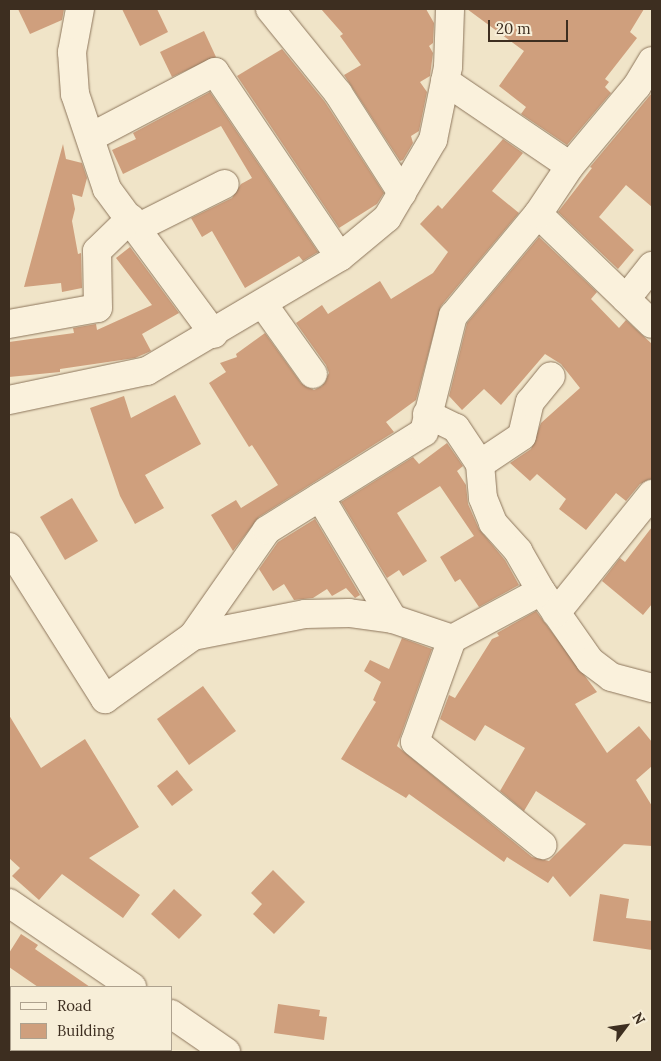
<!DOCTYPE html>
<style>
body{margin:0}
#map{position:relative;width:661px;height:1061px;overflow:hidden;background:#f0e4c8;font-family:Lora,serif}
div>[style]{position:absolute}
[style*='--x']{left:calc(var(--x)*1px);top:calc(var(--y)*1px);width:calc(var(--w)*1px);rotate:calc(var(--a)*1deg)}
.building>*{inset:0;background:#cf9f7d}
.roads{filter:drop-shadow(0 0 1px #8d765c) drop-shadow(0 0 1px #8d765c)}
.minor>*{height:28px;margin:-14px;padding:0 14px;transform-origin:14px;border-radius:14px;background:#faf1dc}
span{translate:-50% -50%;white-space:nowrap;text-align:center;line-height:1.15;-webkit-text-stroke:4px #f7eed8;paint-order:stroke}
.frame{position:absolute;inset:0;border:10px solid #3d2e20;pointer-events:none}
.legend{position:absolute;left:10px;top:986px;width:162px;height:65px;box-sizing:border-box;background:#f7eed8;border:1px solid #ada18e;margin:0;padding:6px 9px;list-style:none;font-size:15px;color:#3d2e20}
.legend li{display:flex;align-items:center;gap:10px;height:25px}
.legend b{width:25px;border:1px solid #ada18e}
.north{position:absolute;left:601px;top:1001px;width:50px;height:50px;-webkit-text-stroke:4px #f7eed8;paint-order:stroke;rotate:59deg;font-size:14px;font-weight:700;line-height:20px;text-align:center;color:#3d2e20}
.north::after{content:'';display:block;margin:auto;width:18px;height:22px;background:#3d2e20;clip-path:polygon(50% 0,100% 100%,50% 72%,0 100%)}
.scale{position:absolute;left:488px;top:20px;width:80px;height:22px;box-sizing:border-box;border:2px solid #3d2e20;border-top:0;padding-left:6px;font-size:15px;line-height:18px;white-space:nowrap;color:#3d2e20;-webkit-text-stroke:4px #f7eed8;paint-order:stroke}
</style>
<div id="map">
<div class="building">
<div style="clip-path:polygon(18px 9px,64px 9px,62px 20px,30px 34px)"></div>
<div style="clip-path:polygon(122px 9px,157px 9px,168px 32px,140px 46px)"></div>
<div style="clip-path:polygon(321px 9px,426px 9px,434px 23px,433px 43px,429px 46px,433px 53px,430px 76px,420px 82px,427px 92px,419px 131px,411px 136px,413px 143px,403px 160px,400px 161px,344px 75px,361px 65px,340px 36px,343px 34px)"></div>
<div style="clip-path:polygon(467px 9px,644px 9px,630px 32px,637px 38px,605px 79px,609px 82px,605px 87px,611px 93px,567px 145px,521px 114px,526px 107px,499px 86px,524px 51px)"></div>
<div style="clip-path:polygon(204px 31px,216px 57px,172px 77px,160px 52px)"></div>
<div style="clip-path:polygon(282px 49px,325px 102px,384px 193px,377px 204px,339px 228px,237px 76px)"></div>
<div style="clip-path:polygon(210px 92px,318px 252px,303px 261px,299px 256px,245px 288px,212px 231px,202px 237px,191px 218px,232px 198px,241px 184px,252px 178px,221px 126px,123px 174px,112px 150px,136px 139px,133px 133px)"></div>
<div style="clip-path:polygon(652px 93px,652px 207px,626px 185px,599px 217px,634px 250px,618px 269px,558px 212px,592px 168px,590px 167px)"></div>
<div style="clip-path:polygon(503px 139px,523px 153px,492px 191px,519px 213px,441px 306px,416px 400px,386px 422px,394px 432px,259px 517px,233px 551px,211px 515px,236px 500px,241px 508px,278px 485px,252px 445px,249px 447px,209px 383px,226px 372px,220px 363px,237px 357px,236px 354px,265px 333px,301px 383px,314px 390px,322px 386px,329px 373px,326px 365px,296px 323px,322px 305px,328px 314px,380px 281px,391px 299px,433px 273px,448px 252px,420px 224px,438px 205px,442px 209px)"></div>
<div style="clip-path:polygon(63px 144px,66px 159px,82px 163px,87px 178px,82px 197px,72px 194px,75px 209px,72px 221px,78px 254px,81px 253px,82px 288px,62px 292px,61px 283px,24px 287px)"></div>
<div style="clip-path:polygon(539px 237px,597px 292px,591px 299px,619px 328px,626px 320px,652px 344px,652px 479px,640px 484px,626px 501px,616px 493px,586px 530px,559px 509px,566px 499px,537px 474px,530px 481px,510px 463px,531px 449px,541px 423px,580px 388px,561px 364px,545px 354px,501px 405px,484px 389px,462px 410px,449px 396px,467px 323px)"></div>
<div style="clip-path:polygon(130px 247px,179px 313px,142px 334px,151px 351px,135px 358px,60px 369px,60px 372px,9px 377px,9px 342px,74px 333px,73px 328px,96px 324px,97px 330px,152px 305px,116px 258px)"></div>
<div style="clip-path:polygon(175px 395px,201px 444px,145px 475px,164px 508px,135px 524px,120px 496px,90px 408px,124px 396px,131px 418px)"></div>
<div style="clip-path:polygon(447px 443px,463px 466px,457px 471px,466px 485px,468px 504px,479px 529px,505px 560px,519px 585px,479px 607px,460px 579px,455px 582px,440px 557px,474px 536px,440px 486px,397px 513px,427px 561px,403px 576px,399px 570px,387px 578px,341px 502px,413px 457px,419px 464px)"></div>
<div style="clip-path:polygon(72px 498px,98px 541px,65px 560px,40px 517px)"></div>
<div style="clip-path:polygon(315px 519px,360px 595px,355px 598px,346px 588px,332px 596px,327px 589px,313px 598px,294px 600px,284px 584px,273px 591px,259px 569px,278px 542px)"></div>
<div style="clip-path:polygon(652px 527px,652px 604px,643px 615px,602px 581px,620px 558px,625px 562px)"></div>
<div style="clip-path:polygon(536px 611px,597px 692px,575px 704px,607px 753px,639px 726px,652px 742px,652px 766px,636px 780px,652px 806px,652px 846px,624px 844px,570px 897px,553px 876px,548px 883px,507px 857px,504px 862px,409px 794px,406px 798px,341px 759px,376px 702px,373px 700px,381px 682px,364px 671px,370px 660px,389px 669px,402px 638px,432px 649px,397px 746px,532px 857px,549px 861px,586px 824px,536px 791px,524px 811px,500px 791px,525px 748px,485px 725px,475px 741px,440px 719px,449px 695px,455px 698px,492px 639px,499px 636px,497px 633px)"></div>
<div style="clip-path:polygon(203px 686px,236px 731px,189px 765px,157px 719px)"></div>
<div style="clip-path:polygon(9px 715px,41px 768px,85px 739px,139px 827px,89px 858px,140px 895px,123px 918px,62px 874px,39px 900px,12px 876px,20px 868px,9px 858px)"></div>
<div style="clip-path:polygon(177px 770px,193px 790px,172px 806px,157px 786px)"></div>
<div style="clip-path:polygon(273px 870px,305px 902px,274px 934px,253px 914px,262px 904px,251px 893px)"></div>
<div style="clip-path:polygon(174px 889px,202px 915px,179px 939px,151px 914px)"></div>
<div style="clip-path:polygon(600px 894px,629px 899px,626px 918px,652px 921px,652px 950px,593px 941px)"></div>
<div style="clip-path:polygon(21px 934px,38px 945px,35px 949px,90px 987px,38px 987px,9px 967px,9px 953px)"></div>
<div style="clip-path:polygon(278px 1004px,320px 1010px,319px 1016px,327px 1017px,324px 1040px,274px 1033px)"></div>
</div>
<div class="roads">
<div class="minor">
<div style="--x:80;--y:9;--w:44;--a:100.5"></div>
<div style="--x:72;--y:52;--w:42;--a:85.9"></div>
<div style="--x:75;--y:94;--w:100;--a:71.4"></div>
<div style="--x:107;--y:189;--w:180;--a:53.6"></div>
<div style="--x:270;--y:9;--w:108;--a:51"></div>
<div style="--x:338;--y:93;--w:119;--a:57.4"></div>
<div style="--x:445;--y:81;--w:151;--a:34.2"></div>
<div style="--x:91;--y:137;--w:140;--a:-27.7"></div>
<div style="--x:215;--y:72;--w:223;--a:56"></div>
<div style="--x:538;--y:214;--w:158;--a:44"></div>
<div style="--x:137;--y:228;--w:98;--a:-26.6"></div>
<div style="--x:626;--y:299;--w:42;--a:-51.8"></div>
<div style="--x:263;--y:304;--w:86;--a:54.5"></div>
<div style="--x:9;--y:324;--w:90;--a:-10.2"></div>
<div style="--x:98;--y:308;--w:57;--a:-91"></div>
<div style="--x:97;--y:251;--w:47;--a:-44.1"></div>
<div style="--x:9;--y:400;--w:141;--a:-11.9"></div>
<div style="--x:147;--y:371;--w:224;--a:-30.6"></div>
<div style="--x:340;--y:257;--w:61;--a:-39.7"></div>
<div style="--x:387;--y:218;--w:91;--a:-59.5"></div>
<div style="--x:433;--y:140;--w:75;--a:-78.4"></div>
<div style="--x:448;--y:67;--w:58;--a:-88"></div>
<div style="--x:427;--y:414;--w:32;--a:26"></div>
<div style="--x:456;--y:428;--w:43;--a:56.3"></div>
<div style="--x:480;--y:464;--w:50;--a:-33.7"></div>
<div style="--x:522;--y:436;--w:35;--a:-77"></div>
<div style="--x:530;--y:402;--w:33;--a:-51"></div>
<div style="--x:480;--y:464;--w:34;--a:85"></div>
<div style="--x:483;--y:498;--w:27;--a:68"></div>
<div style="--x:493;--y:523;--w:38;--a:48"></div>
<div style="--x:518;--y:551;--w:46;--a:60.1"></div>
<div style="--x:541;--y:591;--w:85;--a:55"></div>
<div style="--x:590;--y:661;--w:26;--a:37"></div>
<div style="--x:611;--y:677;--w:42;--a:15"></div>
<div style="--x:320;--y:497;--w:142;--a:59.1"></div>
<div style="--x:9;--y:547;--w:180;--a:57.7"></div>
<div style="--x:105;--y:699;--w:108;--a:-35.6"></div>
<div style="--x:193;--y:636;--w:114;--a:-11.1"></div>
<div style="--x:305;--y:614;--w:44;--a:-1.3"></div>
<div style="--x:349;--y:613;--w:44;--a:7.8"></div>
<div style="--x:393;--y:619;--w:62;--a:18.7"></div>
<div style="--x:452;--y:639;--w:101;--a:-28.3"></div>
<div style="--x:556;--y:613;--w:153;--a:-51.1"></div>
<div style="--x:193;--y:636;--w:129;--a:-55.1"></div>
<div style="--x:267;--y:530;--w:185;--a:-32"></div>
<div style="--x:424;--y:432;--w:120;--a:-76"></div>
<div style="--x:453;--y:316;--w:133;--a:-50.2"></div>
<div style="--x:538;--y:214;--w:58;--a:-56.3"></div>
<div style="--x:570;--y:166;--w:104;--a:-50.1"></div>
<div style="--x:637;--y:86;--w:29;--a:-59"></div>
<div style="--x:452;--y:639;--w:109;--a:109.8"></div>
<div style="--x:415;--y:742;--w:164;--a:39"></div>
<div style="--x:9;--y:903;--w:149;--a:34.3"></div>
<div style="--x:171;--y:1014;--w:67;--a:34.6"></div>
</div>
</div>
<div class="frame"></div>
<ul class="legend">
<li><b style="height:6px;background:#faf1dc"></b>Road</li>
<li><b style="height:14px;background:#cf9f7d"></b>Building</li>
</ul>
<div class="north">N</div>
<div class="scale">20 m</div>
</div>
